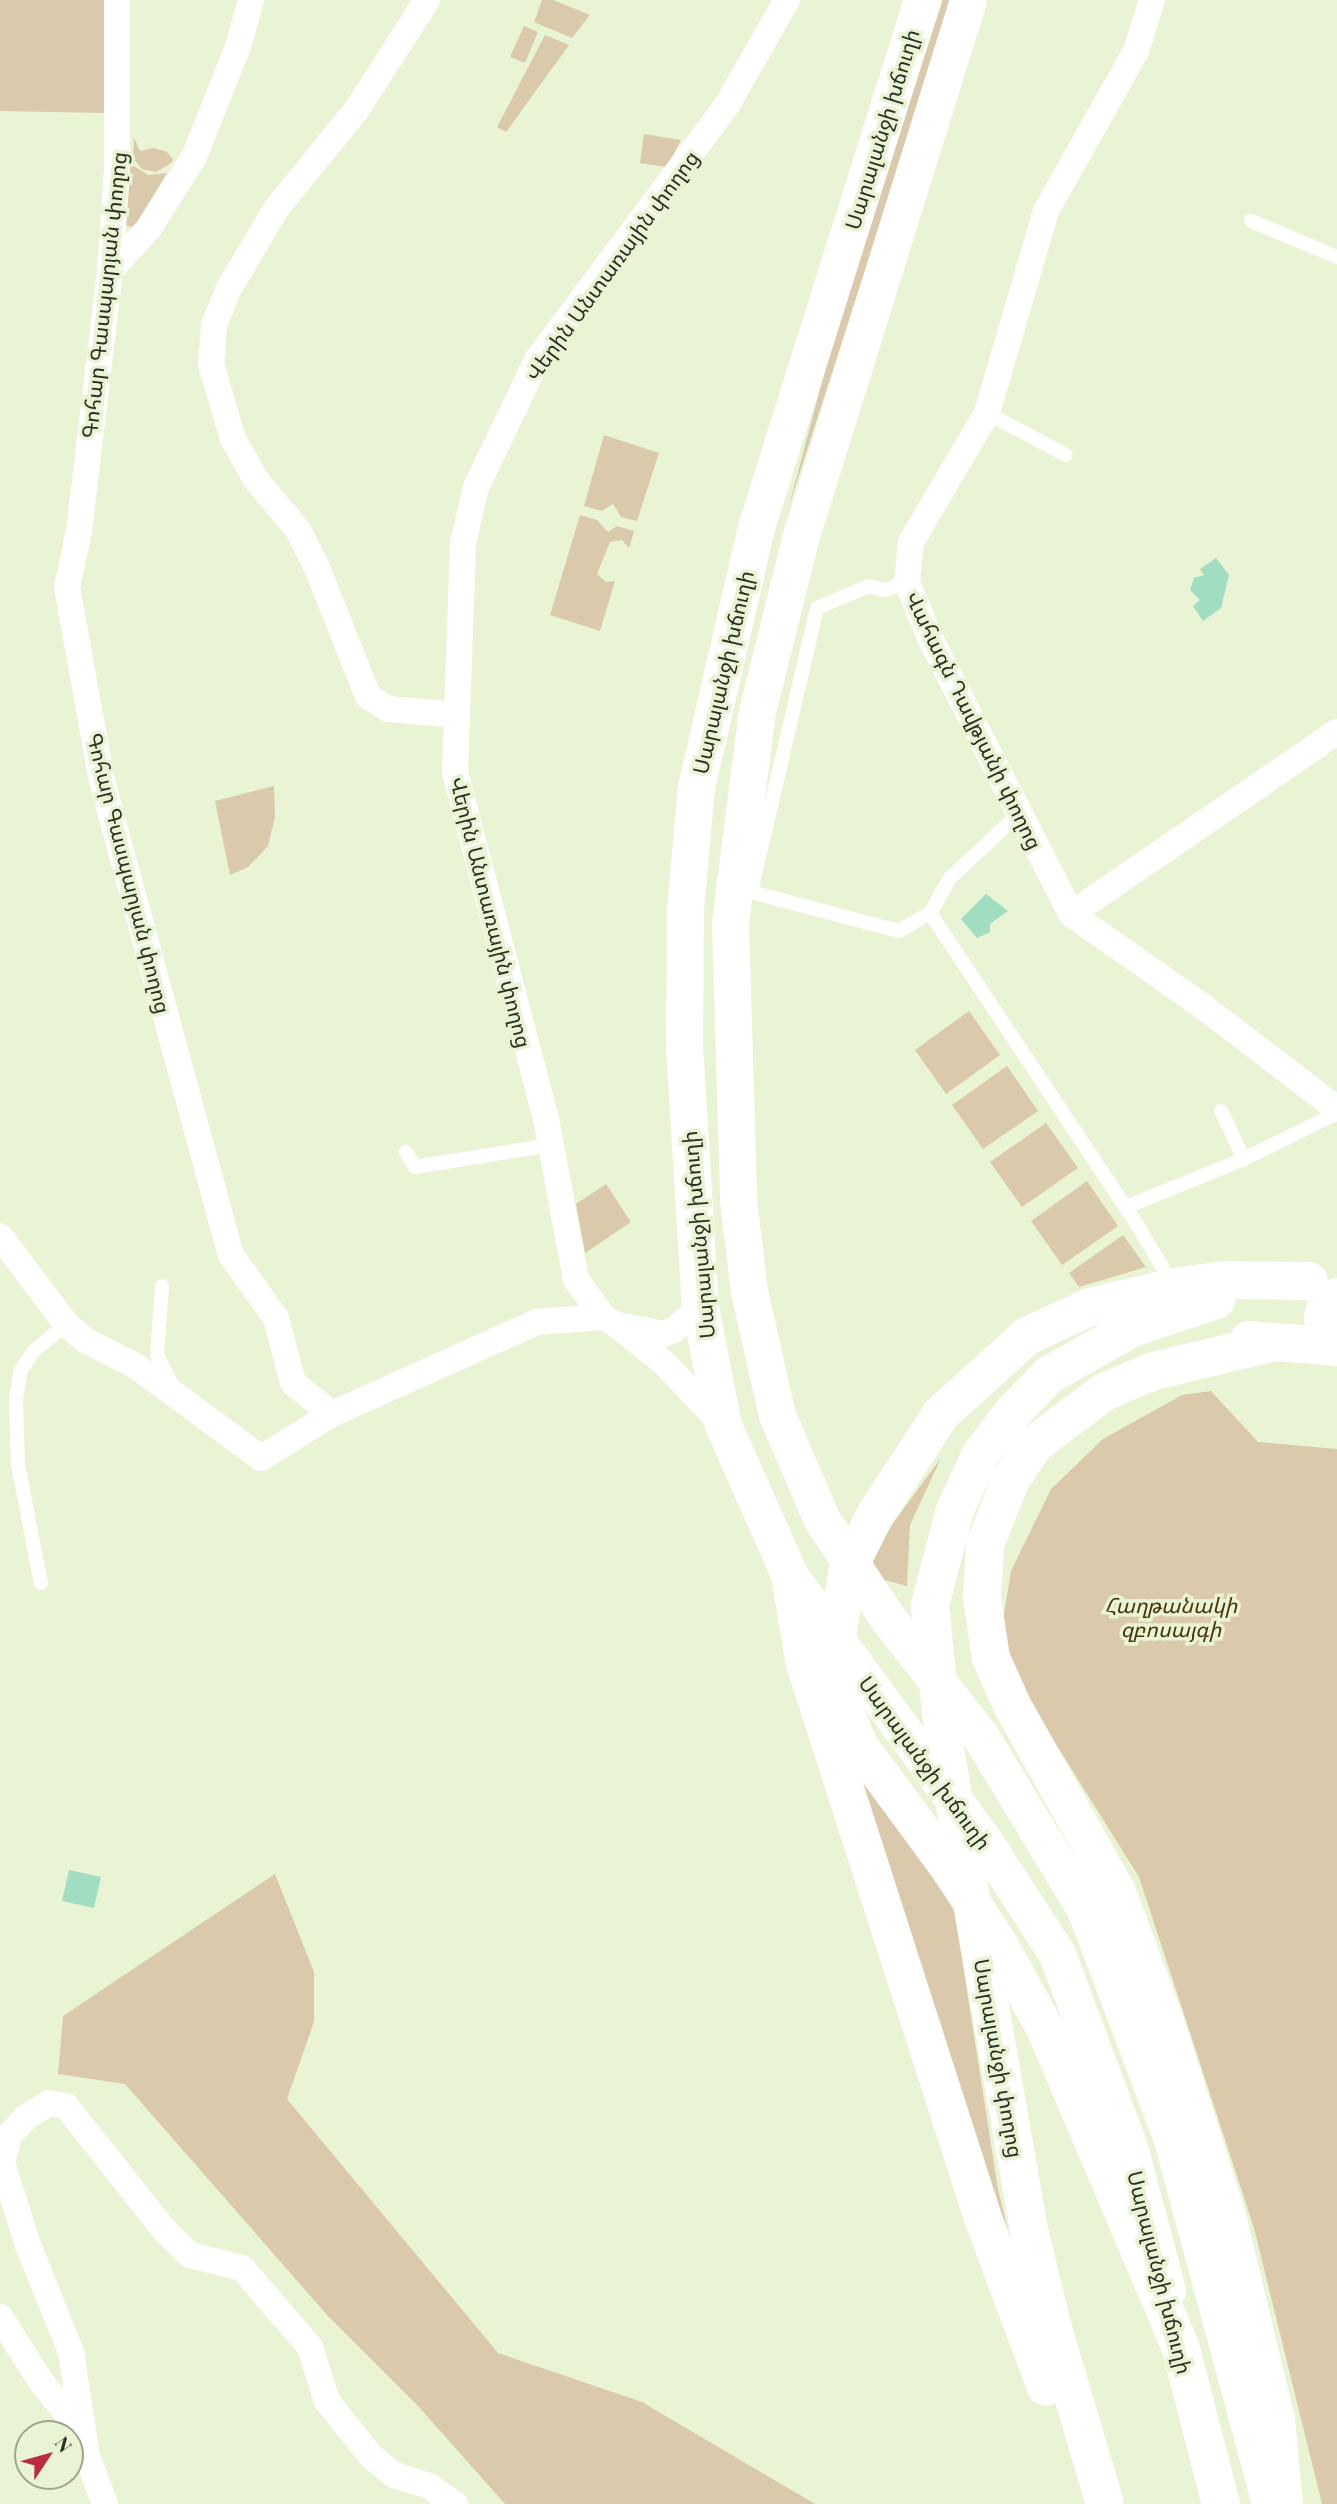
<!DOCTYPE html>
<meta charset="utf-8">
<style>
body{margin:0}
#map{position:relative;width:1337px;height:2504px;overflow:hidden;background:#e9f4d5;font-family:"Playfair Display","Noto Sans Armenian",serif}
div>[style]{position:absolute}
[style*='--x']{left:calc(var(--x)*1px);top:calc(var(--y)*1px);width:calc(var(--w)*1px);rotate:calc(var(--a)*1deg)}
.green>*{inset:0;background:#dbc9ab}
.water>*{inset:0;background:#a1ddc1}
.lane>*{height:14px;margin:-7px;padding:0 7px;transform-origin:7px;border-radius:7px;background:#fff}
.street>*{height:26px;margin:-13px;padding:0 13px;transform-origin:13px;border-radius:13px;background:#fff}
.secondary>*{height:37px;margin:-18.5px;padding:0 18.5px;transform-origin:18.5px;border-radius:18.5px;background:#fff}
.primary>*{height:38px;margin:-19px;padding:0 19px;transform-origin:19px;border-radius:19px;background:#fff}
span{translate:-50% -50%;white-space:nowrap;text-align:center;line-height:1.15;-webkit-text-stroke:7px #e9f4d5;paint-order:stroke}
.street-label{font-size:21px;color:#2c3024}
.park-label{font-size:21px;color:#49340c;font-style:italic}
.north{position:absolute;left:14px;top:2420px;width:70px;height:70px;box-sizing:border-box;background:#e9f4d5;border:2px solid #9da68e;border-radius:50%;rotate:54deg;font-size:19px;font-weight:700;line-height:28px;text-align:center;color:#2c3024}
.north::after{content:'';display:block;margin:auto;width:24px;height:32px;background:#bc2b42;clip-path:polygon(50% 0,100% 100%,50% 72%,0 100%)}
</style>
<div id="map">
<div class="green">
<div style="clip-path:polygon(0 0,108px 0,106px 113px,0 111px)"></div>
<div style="clip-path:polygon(542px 0,553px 0,590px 15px,572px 38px,534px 22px)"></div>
<div style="clip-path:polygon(943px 0,952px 0,789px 506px,843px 303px)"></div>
<div style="clip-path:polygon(524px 26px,538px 32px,525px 63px,510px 57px)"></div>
<div style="clip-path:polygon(545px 35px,569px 45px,506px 132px,497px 127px)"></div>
<div style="clip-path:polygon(644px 134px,681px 140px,667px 167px,640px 163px)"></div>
<div style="clip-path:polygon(134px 138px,140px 151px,154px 148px,167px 152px,173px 159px,171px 163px,156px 172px,142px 169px,133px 158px)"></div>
<div style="clip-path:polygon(129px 163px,148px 175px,167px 173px,134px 227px,126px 226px)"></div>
<div style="clip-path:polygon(604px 435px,659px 453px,637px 521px,621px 517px,613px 504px,602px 511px,584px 506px)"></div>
<div style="clip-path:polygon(580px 515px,597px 520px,608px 532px,617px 526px,634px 531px,629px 548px,622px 540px,610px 542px,597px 574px,606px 582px,615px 581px,600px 631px,550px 615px)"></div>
<div style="clip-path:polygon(274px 786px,275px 817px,268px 846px,248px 867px,230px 875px,215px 801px)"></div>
<div style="clip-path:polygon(969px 1011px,1000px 1055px,946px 1094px,915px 1050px)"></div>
<div style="clip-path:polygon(1007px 1066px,1038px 1111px,983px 1149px,952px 1105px)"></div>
<div style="clip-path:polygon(1046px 1123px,1078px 1168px,1022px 1207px,990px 1162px)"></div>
<div style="clip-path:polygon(1087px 1181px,1118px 1226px,1062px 1265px,1031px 1221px)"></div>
<div style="clip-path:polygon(606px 1184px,631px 1222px,585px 1253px,576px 1204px)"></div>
<div style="clip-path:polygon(1123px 1235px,1146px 1267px,1079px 1287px,1069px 1273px)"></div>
<div style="clip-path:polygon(1211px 1391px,1258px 1442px,1337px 1449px,1337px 2504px,1322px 2504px,1254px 2228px,1139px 1877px,1027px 1698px,1010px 1659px,1003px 1620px,1011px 1571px,1051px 1489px,1103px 1439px,1182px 1395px)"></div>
<div style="clip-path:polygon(941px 1458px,910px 1525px,907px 1586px,869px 1576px,877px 1545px)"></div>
<div style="clip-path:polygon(851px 1752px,866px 1782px,954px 1908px,998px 2189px,1023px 2293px)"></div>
<div style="clip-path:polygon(275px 1874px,314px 1972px,314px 2022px,287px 2099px,498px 2353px,642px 2402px,815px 2504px,505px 2504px,418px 2406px,327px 2315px,125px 2084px,58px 2074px,63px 2016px)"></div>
</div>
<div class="water">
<div style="clip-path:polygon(1216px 558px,1229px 575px,1221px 608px,1203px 621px,1193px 606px,1200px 600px,1190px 590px,1194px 578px,1204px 575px,1200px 569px)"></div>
<div style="clip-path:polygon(986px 894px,1008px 911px,990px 924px,990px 932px,977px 938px,961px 919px)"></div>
<div style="clip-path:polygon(69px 1870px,101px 1877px,94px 1908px,62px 1901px)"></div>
</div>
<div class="lane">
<div style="--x:1251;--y:221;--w:93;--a:22.7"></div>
<div style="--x:987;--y:413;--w:89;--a:28"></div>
<div style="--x:907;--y:582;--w:23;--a:160"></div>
<div style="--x:885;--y:590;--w:16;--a:-166"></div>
<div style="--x:869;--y:586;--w:56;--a:157.1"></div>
<div style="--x:817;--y:608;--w:292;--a:103.1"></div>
<div style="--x:751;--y:892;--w:153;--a:14.8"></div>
<div style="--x:899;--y:931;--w:36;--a:-30"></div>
<div style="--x:1021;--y:812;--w:97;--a:137.1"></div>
<div style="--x:950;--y:878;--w:40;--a:119.7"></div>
<div style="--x:930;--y:913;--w:372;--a:56.4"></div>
<div style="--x:1136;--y:1223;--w:72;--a:59.2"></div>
<div style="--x:1221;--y:1111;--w:53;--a:64.4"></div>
<div style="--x:406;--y:1152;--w:17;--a:59"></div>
<div style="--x:415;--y:1167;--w:138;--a:-9.2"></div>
<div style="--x:1126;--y:1207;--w:127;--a:-22.1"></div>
<div style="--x:1244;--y:1159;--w:104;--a:-26.3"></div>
<div style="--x:162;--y:1286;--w:69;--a:94.1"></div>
<div style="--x:157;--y:1355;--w:36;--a:63"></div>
<div style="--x:41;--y:1583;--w:120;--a:-101"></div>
<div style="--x:18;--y:1465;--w:65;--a:-91.8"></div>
<div style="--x:16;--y:1400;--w:30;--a:-81"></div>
<div style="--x:21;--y:1370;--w:23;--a:-56"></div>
<div style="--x:34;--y:1351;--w:42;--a:-40.2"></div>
</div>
<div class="street">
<div style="--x:117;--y:0;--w:171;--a:90"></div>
<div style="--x:117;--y:171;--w:100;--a:94"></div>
<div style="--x:110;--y:271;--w:262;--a:96.8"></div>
<div style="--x:79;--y:531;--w:57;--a:102.1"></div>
<div style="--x:67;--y:587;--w:197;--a:79.8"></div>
<div style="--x:102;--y:781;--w:491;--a:74.8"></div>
<div style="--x:231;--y:1255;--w:77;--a:54.5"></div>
<div style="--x:276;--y:1318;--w:67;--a:75.3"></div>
<div style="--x:293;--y:1383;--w:50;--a:38.5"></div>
<div style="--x:427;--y:0;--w:128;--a:122.6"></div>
<div style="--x:358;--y:108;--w:130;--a:129.1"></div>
<div style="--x:276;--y:209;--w:92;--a:120.7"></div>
<div style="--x:229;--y:288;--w:40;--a:112"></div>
<div style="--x:214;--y:325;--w:39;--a:94"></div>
<div style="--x:211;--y:364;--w:78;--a:73.7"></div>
<div style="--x:233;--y:439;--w:47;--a:60.7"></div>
<div style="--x:256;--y:480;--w:65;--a:50"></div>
<div style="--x:298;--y:530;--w:37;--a:63"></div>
<div style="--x:315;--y:563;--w:143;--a:68.3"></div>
<div style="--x:368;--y:696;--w:24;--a:33"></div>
<div style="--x:388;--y:709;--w:68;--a:5"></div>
<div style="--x:1152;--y:0;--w:53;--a:107.4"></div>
<div style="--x:1136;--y:51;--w:184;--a:119.4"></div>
<div style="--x:1046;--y:211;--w:210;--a:106.3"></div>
<div style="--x:987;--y:413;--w:150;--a:120.5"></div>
<div style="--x:911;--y:542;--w:40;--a:95.7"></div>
<div style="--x:907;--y:582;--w:65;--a:67.4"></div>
<div style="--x:932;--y:642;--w:305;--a:62.9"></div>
<div style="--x:1071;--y:914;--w:164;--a:35"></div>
<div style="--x:1205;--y:1008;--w:166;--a:37.4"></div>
<div style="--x:110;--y:271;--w:58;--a:-47.8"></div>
<div style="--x:149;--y:228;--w:84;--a:-57.6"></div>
<div style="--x:194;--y:157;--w:118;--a:-68.2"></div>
<div style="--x:238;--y:47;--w:49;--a:-74.5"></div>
<div style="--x:1071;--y:914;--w:322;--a:-34.4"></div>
<div style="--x:0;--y:1236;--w:110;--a:53.1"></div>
<div style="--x:66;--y:1324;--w:25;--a:40"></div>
<div style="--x:85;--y:1340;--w:57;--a:27"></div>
<div style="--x:136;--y:1366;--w:155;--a:36.4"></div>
<div style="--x:261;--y:1458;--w:84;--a:-31.8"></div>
<div style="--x:332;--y:1414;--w:225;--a:-24.2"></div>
<div style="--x:537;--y:1322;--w:66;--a:-4.3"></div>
<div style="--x:603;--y:1317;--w:16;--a:30"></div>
<div style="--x:617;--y:1325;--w:47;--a:11.1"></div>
<div style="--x:663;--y:1334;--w:12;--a:-20"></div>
<div style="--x:674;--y:1330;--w:35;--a:-41"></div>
<div style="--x:603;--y:1317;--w:47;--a:-125.4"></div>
<div style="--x:576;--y:1279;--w:163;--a:-100.6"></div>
<div style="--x:546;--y:1119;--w:358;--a:-104.7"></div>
<div style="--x:455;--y:773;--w:230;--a:-88"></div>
<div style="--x:463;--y:543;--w:57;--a:-76.9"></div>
<div style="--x:476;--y:487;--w:141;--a:-64.3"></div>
<div style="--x:537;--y:360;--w:318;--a:-53.3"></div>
<div style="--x:727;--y:105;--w:121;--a:-60.3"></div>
<div style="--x:618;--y:1326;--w:59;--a:38.8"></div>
<div style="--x:664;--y:1363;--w:86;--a:46.4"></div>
<div style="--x:0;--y:2317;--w:78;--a:57.5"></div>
<div style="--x:42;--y:2383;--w:65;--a:50.6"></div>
<div style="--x:105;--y:2504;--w:51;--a:-110.6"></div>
<div style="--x:87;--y:2456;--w:105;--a:-98.7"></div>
<div style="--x:71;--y:2352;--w:115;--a:-111.9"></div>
<div style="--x:28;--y:2245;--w:86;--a:-107.6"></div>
<div style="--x:2;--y:2163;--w:28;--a:-75"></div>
<div style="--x:9;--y:2136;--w:24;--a:-48"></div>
<div style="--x:25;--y:2118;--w:28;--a:-32"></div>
<div style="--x:49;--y:2103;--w:17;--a:10"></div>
<div style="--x:66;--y:2106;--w:161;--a:51.6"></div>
<div style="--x:166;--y:2232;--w:33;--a:44"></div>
<div style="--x:190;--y:2255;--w:54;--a:14"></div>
<div style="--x:242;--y:2268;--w:104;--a:49.3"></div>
<div style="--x:310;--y:2347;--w:57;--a:72.5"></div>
<div style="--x:327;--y:2401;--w:69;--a:51.5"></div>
<div style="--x:370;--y:2455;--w:31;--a:40"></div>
<div style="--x:394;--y:2475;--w:37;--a:17"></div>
<div style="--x:429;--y:2486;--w:32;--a:35"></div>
</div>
<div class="secondary">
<div style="--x:922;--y:0;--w:553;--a:107.48"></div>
<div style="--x:756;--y:527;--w:266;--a:103"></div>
<div style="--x:696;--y:786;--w:124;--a:95.1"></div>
<div style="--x:685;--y:910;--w:136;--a:90.4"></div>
<div style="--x:684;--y:1046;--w:261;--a:86.5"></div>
<div style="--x:700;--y:1307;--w:120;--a:79"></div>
<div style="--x:723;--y:1425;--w:165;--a:66.1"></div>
<div style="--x:790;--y:1576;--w:328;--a:53.8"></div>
<div style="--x:984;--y:1841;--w:135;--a:57.1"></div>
<div style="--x:1057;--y:1954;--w:206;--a:69.5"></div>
<div style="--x:1129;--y:2147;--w:148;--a:75.1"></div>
<div style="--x:968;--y:0;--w:565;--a:107.31"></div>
<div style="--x:800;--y:539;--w:177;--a:104"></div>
<div style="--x:757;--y:711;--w:214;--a:97.3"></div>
<div style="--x:730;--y:923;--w:277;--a:88.3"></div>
<div style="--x:738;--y:1200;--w:92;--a:83.1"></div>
<div style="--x:749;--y:1291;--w:127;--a:77.3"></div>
<div style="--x:777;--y:1415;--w:114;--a:66.8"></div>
<div style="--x:822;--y:1520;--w:120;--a:56.2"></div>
<div style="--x:889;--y:1620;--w:145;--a:51.7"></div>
<div style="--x:979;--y:1734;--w:205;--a:58.8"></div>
<div style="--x:1085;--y:1909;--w:243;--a:69.3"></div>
<div style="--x:1171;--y:2136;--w:381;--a:74.9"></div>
</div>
<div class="primary">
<div style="--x:1249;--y:1340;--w:88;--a:4.5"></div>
<div style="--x:1274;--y:1342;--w:127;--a:166.3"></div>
<div style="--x:1151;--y:1372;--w:51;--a:156.9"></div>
<div style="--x:1104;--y:1392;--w:86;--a:143"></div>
<div style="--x:1035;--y:1444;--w:45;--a:124"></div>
<div style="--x:1010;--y:1481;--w:69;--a:111.3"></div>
<div style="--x:985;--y:1545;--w:53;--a:93.2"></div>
<div style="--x:982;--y:1598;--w:61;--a:81.5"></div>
<div style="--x:991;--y:1658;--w:51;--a:65.9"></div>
<div style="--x:1012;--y:1705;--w:214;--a:60.7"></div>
<div style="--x:1117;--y:1892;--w:141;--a:69.6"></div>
<div style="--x:1166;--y:2024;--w:201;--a:72.4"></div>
<div style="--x:1227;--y:2216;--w:210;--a:76.5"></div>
<div style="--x:1276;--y:2420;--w:84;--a:84.6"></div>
<div style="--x:1334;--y:1347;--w:31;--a:-111"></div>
<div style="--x:1323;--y:1318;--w:16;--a:-75"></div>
<div style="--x:1327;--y:1303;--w:12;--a:-31"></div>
<div style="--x:790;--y:1576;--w:89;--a:80.3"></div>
<div style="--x:805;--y:1664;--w:582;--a:72.19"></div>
<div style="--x:983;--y:2218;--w:180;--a:69.6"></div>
<div style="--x:1105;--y:2504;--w:187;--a:-106.5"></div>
<div style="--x:1052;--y:2325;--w:98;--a:-103.6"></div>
<div style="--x:1029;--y:2230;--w:496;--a:-99.9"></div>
<div style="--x:944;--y:1741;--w:137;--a:-95.9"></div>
<div style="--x:930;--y:1605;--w:98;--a:-75.3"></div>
<div style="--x:955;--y:1510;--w:62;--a:-65.1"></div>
<div style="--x:981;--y:1454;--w:53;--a:-52.7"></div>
<div style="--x:1013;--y:1412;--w:52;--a:-45.8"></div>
<div style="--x:1049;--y:1375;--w:95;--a:-29.5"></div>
<div style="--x:1132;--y:1328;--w:89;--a:-18.4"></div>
<div style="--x:1221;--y:2504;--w:163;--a:-104.5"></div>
<div style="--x:1180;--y:2346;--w:341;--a:-113"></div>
<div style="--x:1047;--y:2032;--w:96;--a:-118.7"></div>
<div style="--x:1001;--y:1948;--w:94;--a:-122.8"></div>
<div style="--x:950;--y:1869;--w:152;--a:-126.4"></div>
<div style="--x:860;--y:1747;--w:40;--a:-113.4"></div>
<div style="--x:844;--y:1710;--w:73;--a:-95.5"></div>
<div style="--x:837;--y:1637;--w:69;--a:-80.8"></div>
<div style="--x:848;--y:1569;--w:60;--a:-63.4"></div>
<div style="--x:875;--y:1515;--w:121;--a:-56.8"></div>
<div style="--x:941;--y:1414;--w:116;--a:-42.2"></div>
<div style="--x:1027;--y:1336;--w:69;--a:-24.7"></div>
<div style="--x:1090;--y:1307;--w:86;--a:-13.4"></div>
<div style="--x:1174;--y:1287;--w:50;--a:-8"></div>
<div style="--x:1224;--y:1280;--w:85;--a:0.7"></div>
</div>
<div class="street-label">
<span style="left:881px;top:129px;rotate:-73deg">Սարալանջի խճուղի</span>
<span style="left:611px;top:265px;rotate:-54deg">Վերին Անտառային փողոց</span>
<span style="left:103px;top:295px;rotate:-84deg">Գոհար Գասպարյան փողոց</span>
<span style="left:722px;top:672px;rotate:-77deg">Սարալանջի խճուղի</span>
<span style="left:975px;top:720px;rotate:64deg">Վահագն Դավթյանի փողոց</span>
<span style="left:130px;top:873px;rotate:76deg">Գոհար Գասպարյան փողոց</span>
<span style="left:492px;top:912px;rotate:76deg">Վերին Անտառային փողոց</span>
<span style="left:697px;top:1235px;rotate:-95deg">Սարալանջի խճուղի</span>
<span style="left:926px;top:1762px;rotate:54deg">Սարալանջի խճուղի</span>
<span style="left:1000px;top:2058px;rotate:80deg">Սարալանջի փողոց</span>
<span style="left:1161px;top:2272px;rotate:76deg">Սարալանջի խճուղի</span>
</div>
<div class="park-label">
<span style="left:1171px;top:1616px">Հաղթանակի<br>զբոսայգի</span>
</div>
<div class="north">N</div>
</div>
